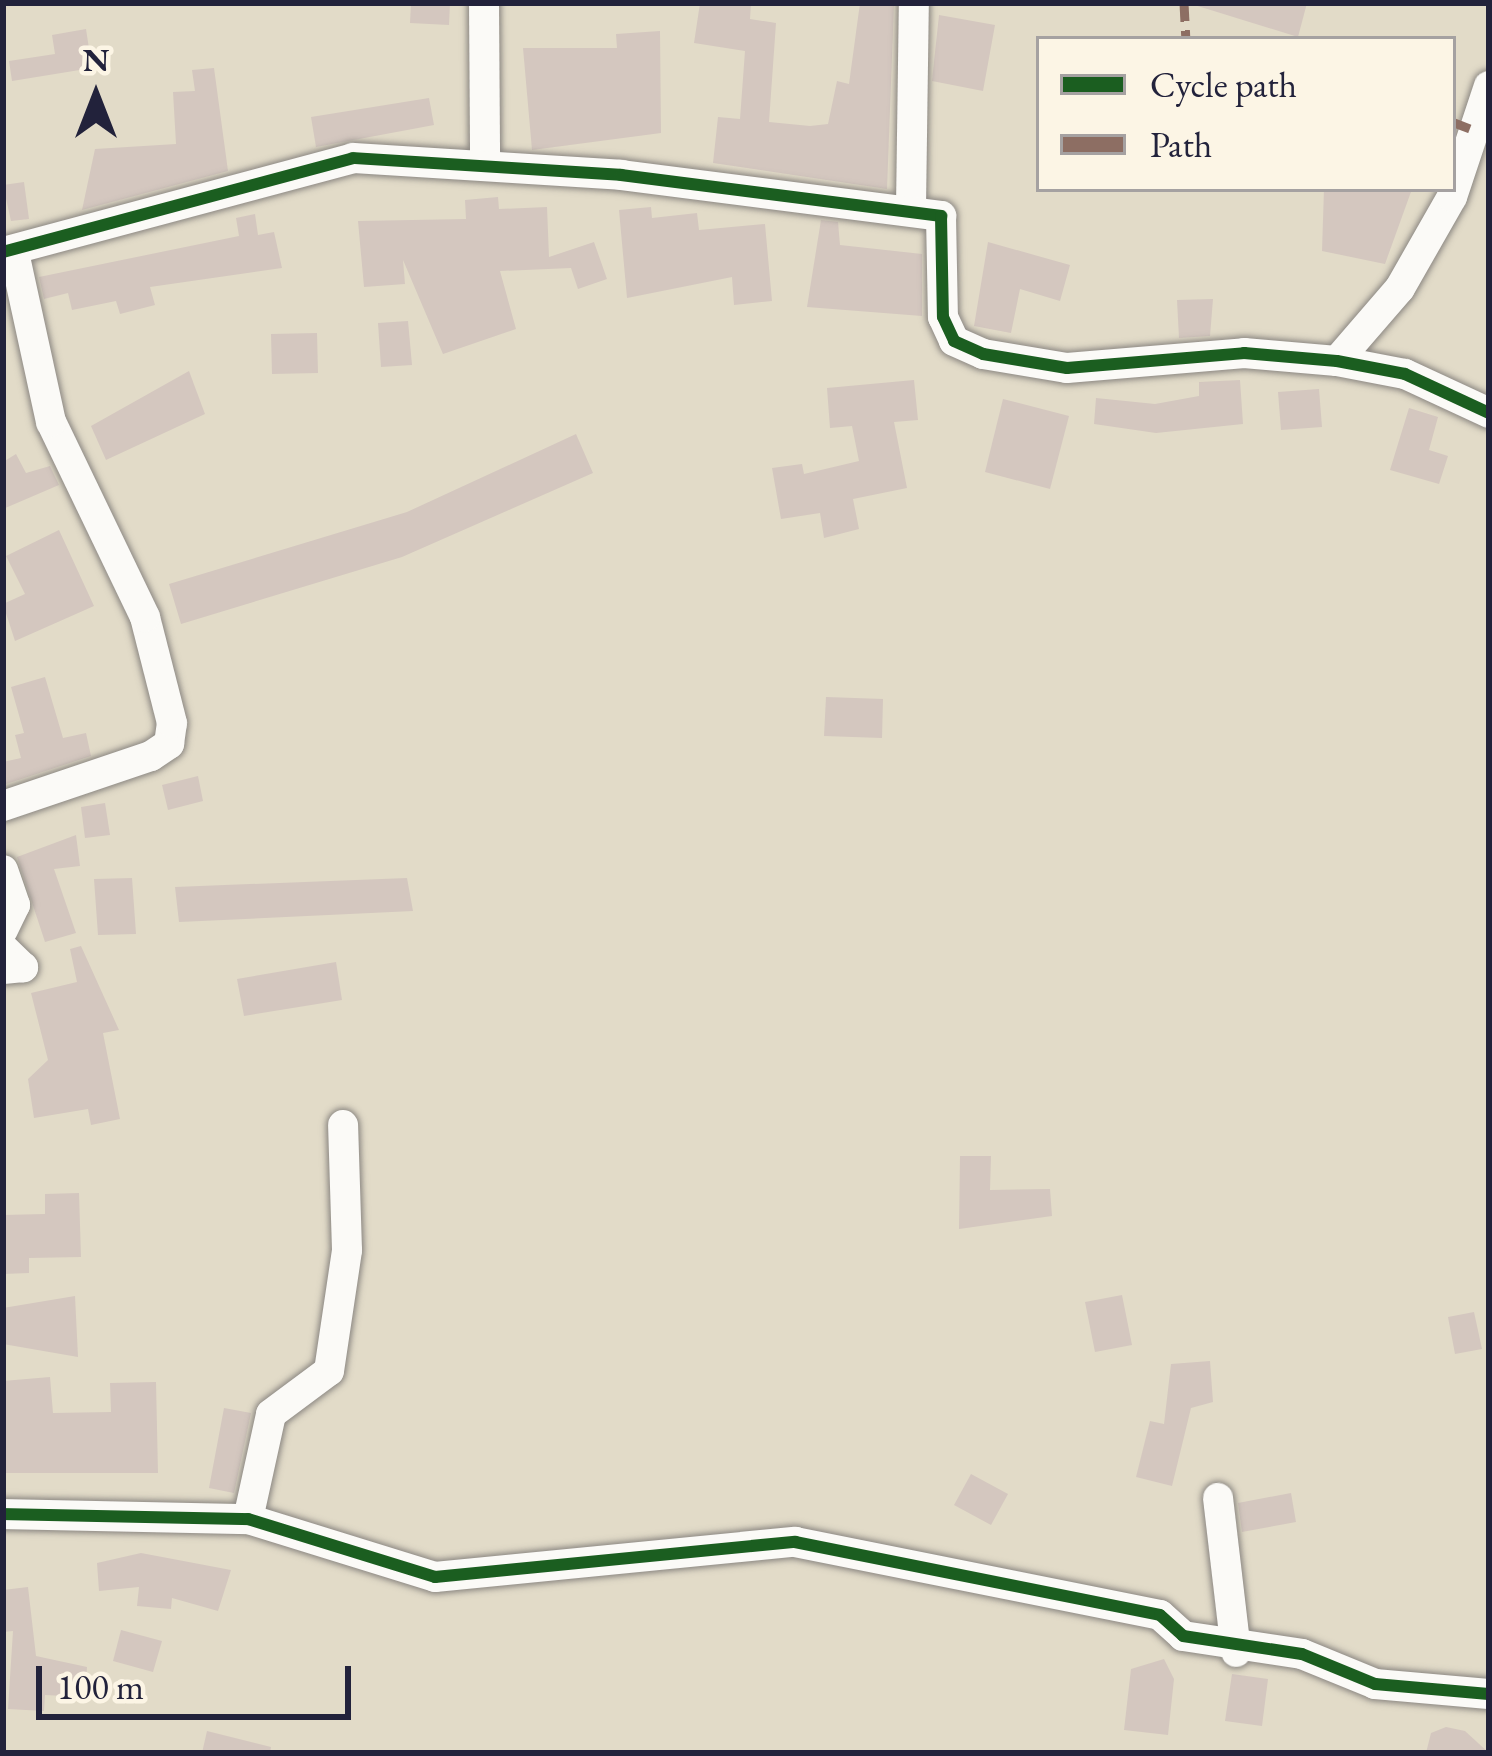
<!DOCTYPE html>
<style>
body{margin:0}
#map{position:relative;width:1492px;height:1756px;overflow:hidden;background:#e2dbc8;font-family:"EB Garamond",serif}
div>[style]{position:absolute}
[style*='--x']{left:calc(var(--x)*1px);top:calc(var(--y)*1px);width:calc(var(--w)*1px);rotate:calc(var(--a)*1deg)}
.building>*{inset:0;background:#d4c7bf}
.roads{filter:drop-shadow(0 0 3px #8b8782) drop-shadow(0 0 3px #8b8782)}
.minor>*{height:30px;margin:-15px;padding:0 15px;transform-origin:15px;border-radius:15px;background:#fbfaf7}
.quiet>*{height:9px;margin-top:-4.5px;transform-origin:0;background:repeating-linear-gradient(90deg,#8d6e63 0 18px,transparent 0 27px)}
.cycleway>*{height:12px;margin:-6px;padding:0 6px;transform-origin:6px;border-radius:6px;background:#1b5e20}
span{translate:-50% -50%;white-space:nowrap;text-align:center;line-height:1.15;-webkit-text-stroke:12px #fcf5e5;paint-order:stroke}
.frame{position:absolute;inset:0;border:6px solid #22223b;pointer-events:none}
.legend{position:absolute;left:1036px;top:36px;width:420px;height:156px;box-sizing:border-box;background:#fcf5e5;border:3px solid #a5a1a1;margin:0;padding:15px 21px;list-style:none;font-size:36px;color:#22223b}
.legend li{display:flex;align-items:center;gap:24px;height:60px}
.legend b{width:60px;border:3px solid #a5a1a1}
.north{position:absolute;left:36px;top:36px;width:120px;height:120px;-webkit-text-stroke:9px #fcf5e5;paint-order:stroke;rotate:0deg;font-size:33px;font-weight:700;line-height:48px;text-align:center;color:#22223b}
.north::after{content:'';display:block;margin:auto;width:42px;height:54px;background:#22223b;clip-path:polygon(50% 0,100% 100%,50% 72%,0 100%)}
.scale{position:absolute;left:36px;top:1666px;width:315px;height:54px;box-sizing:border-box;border:6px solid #22223b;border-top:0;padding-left:15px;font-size:36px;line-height:42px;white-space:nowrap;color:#22223b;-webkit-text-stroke:9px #fcf5e5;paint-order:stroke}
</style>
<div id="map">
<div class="building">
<div style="clip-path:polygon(411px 3px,450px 3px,449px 25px,410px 23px)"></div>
<div style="clip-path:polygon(700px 3px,751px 3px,750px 19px,776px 23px,769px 122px,810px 126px,828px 124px,837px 81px,849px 84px,860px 3px,894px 3px,887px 189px,713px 163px,718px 117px,740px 119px,745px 51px,694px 43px)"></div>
<div style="clip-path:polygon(1188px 3px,1307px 3px,1298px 37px)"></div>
<div style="clip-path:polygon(939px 15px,995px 25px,983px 91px,932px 81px)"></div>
<div style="clip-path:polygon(86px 29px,92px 68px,12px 81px,9px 61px,55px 54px,52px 35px)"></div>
<div style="clip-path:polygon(660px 31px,661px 133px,532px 150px,523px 48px,617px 48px,616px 34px)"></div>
<div style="clip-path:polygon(214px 68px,228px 171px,82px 210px,95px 149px,176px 144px,173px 92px,195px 91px,192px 70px)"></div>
<div style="clip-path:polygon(429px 98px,434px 125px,316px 147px,311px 117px)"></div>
<div style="clip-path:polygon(24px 182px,29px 219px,11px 221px,3px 185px)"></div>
<div style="clip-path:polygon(1324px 189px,1412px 189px,1385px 264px,1322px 251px)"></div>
<div style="clip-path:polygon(498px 197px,499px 209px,547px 207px,549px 257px,594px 242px,607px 279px,578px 289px,571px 268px,500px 271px,516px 329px,443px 354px,403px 260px,405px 284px,364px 287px,358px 221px,466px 219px,465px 200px)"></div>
<div style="clip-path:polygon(651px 207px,652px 218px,697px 213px,699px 230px,765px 224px,772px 301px,734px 305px,732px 277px,627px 298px,619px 210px)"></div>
<div style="clip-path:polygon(255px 214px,258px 235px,274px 232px,282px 268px,150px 287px,155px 305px,120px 314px,116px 301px,72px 310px,68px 293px,44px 299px,39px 277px,239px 236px,236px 218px)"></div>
<div style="clip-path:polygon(821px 220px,838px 222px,840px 245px,922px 254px,922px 316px,807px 307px)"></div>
<div style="clip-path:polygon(988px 242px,1070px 265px,1060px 301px,1020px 289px,1011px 333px,974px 326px)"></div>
<div style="clip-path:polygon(1213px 299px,1210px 336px,1179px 338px,1177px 300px)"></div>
<div style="clip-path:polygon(408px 321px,412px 365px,381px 367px,378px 323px)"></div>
<div style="clip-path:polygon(317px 333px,318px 373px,272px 374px,271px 334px)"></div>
<div style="clip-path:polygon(189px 371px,205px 414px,106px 460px,91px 426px)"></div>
<div style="clip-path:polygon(914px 380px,918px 420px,894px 422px,907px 488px,853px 499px,859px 529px,824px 538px,820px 513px,781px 519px,772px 468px,802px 464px,804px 474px,859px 461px,852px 426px,830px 428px,827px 388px)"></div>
<div style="clip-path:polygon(1240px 380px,1243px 424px,1156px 433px,1094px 424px,1096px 398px,1155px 404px,1199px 396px,1199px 382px)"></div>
<div style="clip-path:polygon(1319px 389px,1322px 427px,1281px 430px,1278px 392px)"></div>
<div style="clip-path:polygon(1003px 399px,1069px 416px,1050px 489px,985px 472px)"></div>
<div style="clip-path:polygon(1409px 408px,1438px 417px,1429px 450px,1448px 456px,1439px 484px,1390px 470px)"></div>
<div style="clip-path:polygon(576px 434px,593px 473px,402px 557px,181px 624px,169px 584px,407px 512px)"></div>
<div style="clip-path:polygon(16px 454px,26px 473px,50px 466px,59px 485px,3px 509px,3px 462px)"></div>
<div style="clip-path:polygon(59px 530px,94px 606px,15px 641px,3px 604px,25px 594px,6px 556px)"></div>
<div style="clip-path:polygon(45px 677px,63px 738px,86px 733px,91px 756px,3px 785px,3px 762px,21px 758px,15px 735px,24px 733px,11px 687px)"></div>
<div style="clip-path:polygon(826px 697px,883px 699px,882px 738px,824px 736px)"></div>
<div style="clip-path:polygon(198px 776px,203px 801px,168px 810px,162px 785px)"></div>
<div style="clip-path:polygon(105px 803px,110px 835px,85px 838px,81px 807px)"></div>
<div style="clip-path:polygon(76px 835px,80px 866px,54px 869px,76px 933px,45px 942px,17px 857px)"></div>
<div style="clip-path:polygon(132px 878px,136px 934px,98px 935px,94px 879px)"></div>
<div style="clip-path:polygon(407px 878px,413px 911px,179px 922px,175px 887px)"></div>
<div style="clip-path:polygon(81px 946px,119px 1030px,103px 1033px,120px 1119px,91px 1125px,88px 1109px,34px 1118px,28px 1079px,48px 1060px,31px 993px,77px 982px,70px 949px)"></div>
<div style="clip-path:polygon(336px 962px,342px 1000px,244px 1016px,237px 979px)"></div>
<div style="clip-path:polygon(960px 1156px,991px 1156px,990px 1190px,1050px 1189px,1052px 1216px,959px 1229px)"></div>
<div style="clip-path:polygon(79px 1193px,81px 1257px,29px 1258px,29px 1273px,3px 1274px,3px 1215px,45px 1214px,45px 1194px)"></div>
<div style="clip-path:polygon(1122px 1295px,1132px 1345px,1095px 1352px,1085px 1302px)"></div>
<div style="clip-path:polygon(75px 1296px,78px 1357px,3px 1344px,3px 1308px)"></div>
<div style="clip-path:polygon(1474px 1312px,1482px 1349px,1455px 1354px,1448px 1317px)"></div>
<div style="clip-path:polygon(1210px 1361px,1213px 1402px,1191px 1408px,1172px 1486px,1136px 1477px,1150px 1421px,1164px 1424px,1171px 1364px)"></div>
<div style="clip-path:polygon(50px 1377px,53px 1413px,111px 1412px,110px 1383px,156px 1382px,158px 1473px,3px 1473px,3px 1381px)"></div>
<div style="clip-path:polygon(224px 1408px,251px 1413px,234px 1493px,209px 1488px)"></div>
<div style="clip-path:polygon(971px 1474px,1008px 1494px,991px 1525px,954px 1505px)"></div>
<div style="clip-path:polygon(1291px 1493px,1296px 1522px,1242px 1532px,1238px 1503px)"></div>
<div style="clip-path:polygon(141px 1553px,231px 1570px,218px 1611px,172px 1598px,171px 1609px,137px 1606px,139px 1587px,99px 1591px,97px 1563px)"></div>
<div style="clip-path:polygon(28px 1587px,36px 1656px,87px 1667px,85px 1697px,45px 1695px,44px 1711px,8px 1709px,13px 1631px,3px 1632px,3px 1590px)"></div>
<div style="clip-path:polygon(121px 1630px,162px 1641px,153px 1672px,113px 1661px)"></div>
<div style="clip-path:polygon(1164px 1659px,1174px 1679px,1168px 1735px,1124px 1730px,1131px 1669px)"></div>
<div style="clip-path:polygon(1232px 1674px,1268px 1679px,1262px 1726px,1225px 1721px)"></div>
<div style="clip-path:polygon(1446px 1727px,1465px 1731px,1489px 1753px,1426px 1753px,1431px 1733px)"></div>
<div style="clip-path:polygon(207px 1731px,271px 1747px,270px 1753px,202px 1753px)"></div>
</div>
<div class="roads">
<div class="minor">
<div style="--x:484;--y:3;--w:163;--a:89.6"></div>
<div style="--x:911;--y:207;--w:204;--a:-89.2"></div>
<div style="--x:3;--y:252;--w:362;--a:-15"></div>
<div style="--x:353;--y:158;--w:269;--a:3.6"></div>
<div style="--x:621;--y:175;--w:323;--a:7.3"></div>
<div style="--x:941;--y:216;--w:101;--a:88.9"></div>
<div style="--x:943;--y:317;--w:26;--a:65"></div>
<div style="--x:954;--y:341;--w:32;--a:24"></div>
<div style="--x:983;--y:354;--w:85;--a:9.5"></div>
<div style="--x:1067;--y:368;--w:178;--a:-4.8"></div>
<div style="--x:1244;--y:353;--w:93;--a:4.9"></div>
<div style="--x:1337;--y:361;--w:69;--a:10.8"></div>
<div style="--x:1405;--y:374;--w:93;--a:24.9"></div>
<div style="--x:1337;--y:361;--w:96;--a:-49.2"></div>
<div style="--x:1400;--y:288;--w:105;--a:-60.3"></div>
<div style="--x:1452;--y:197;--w:117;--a:-71.6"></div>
<div style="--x:3;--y:806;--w:156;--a:-18.7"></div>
<div style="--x:151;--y:756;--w:22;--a:-34"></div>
<div style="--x:169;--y:744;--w:21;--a:-82"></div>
<div style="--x:172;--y:723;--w:109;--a:-104.3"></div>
<div style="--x:145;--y:617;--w:216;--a:-115.7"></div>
<div style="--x:51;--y:422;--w:174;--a:-102.3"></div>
<div style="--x:3;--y:870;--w:37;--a:71"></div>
<div style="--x:15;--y:905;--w:28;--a:116"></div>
<div style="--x:3;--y:948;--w:28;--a:44"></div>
<div style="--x:23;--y:967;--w:20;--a:174"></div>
<div style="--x:1218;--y:1498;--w:155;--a:83.3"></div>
<div style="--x:3;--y:1514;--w:245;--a:1.2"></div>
<div style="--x:248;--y:1519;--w:196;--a:17.2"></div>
<div style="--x:435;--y:1577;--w:362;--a:-5.6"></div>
<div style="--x:795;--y:1542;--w:372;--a:11.3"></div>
<div style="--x:1160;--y:1615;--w:31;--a:42"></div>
<div style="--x:1183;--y:1636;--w:120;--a:8.6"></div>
<div style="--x:1302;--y:1654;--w:79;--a:22.3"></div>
<div style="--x:1375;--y:1684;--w:114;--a:5"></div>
<div style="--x:248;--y:1519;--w:107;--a:-77.6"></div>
<div style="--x:271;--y:1414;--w:72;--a:-36.6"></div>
<div style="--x:329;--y:1371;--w:122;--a:-81.5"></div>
<div style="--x:347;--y:1250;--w:125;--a:-91.8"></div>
</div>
</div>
<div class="quiet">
<div style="--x:1184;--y:3;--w:36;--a:87"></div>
<div style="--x:1453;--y:122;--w:22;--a:21"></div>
</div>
<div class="cycleway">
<div style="--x:3;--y:252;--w:362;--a:-15"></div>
<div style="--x:353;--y:158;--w:269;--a:3.6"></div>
<div style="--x:621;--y:175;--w:323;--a:7.3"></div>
<div style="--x:941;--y:216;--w:101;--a:88.9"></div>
<div style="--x:943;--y:317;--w:26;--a:65"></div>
<div style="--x:954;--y:341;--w:32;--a:24"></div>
<div style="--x:983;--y:354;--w:85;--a:9.5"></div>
<div style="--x:1067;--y:368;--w:178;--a:-4.8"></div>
<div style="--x:1244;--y:353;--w:93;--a:4.9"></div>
<div style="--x:1337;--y:361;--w:69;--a:10.8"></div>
<div style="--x:1405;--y:374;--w:93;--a:24.9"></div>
<div style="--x:3;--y:1514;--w:245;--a:1.2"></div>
<div style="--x:248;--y:1519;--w:196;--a:17.2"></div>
<div style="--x:435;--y:1577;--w:362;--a:-5.6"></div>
<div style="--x:795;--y:1542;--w:372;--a:11.3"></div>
<div style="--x:1160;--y:1615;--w:31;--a:42"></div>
<div style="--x:1183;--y:1636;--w:120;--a:8.6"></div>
<div style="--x:1302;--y:1654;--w:79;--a:22.3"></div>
<div style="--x:1375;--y:1684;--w:114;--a:5"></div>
</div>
<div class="frame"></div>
<ul class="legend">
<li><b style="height:15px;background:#1b5e20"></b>Cycle path</li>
<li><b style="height:15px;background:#8d6e63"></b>Path</li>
</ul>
<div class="north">N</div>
<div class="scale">100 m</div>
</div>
